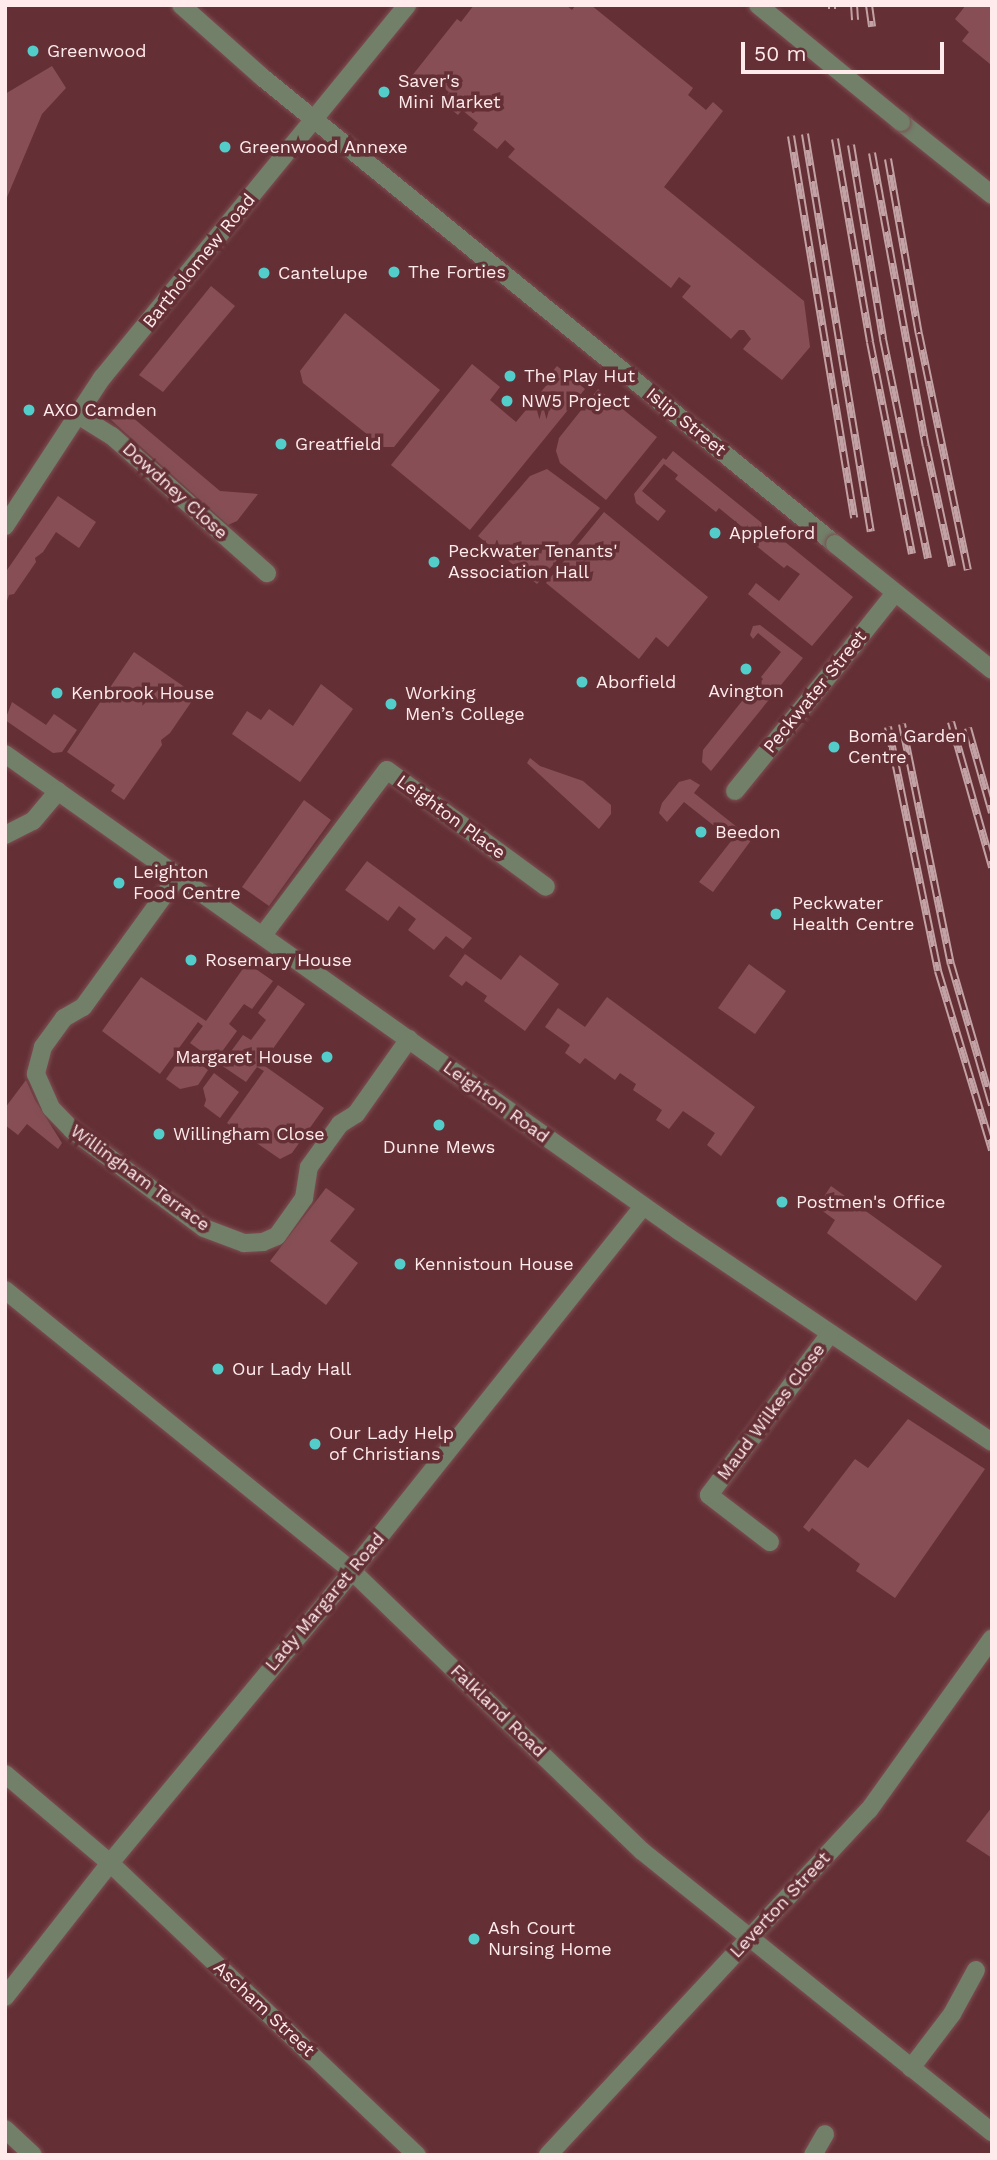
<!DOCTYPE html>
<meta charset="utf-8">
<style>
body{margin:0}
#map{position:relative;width:997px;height:2160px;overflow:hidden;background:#643036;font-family:"Work Sans",sans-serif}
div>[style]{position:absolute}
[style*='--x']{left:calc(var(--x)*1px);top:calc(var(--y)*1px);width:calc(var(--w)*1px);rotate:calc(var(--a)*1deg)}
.green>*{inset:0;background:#874f55}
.roads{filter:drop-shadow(0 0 2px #7d4e53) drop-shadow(0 0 2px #7d4e53)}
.minor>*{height:18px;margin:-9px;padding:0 9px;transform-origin:9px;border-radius:9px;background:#727f69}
.rail>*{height:8px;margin-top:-4px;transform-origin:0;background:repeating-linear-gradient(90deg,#643036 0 16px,#c3a2a5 0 32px);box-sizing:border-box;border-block:2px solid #c3a2a5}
.bridges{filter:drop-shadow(0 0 2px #7d4e53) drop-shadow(0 0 2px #7d4e53)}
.minor-bridge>*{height:18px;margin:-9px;padding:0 9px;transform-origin:9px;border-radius:9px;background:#727f69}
.dots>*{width:19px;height:19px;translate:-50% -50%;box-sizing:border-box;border:4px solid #643036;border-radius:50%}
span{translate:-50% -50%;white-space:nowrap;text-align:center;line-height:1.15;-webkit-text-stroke:7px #643036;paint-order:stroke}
.poi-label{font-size:18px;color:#ffeaec}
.left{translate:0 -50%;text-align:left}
.right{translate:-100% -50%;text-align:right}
.street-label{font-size:18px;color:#ffeaec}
.frame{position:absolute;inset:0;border:7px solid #ffeaec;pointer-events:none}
.scale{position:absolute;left:741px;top:42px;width:203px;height:32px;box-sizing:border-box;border:4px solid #ffeaec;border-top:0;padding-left:9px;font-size:21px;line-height:24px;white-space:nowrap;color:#ffeaec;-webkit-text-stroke:5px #643036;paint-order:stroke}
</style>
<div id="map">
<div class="green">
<div style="clip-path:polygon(474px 5px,566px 5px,572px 10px,576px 5px,591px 5px,693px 88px,688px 95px,706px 110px,713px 102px,723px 111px,664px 187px,804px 301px,810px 347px,782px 380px,743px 349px,751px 339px,744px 330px,739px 330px,731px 339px,682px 297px,691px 286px,679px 277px,671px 288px,508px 157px,515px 149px,505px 140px,497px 149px,473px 130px,478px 123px,462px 110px,458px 115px,442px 102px,449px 92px,434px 80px,427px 89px,411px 77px,457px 19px,461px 22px)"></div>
<div style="clip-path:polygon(966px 5px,992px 5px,990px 64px,962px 41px,969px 32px,955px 19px)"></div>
<div style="clip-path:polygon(52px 66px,66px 88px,42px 114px,5px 202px,5px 94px)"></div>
<div style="clip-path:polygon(211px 286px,235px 306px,163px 392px,139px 375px)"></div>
<div style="clip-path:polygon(345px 313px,440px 390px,394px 447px,383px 447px,303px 383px,300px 371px)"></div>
<div style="clip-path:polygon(472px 364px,500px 387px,490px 400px,516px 422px,550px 381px,547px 378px,557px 366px,585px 389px,470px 530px,391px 465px)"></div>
<div style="clip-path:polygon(598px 389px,657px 437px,606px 500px,560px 463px,556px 451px,559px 438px)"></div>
<div style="clip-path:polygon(119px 406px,220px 491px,258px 494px,237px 521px,228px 525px,110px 419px)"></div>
<div style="clip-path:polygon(673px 451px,853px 597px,812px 646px,748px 594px,756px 583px,779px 601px,800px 574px,787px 565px,784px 568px,744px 536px,747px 531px,719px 508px,716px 512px,675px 479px,678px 475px,664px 464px,642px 491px,666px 511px,658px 521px,636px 503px,634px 494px,663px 458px,666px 460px)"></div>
<div style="clip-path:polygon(547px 469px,600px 508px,537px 584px,478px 536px,530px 476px)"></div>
<div style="clip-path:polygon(58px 496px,96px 522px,79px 548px,56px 532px,43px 552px,35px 558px,36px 562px,14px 594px,9px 595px,5px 607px,5px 573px)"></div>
<div style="clip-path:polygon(604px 512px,708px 597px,668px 647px,656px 637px,639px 659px,546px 583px)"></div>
<div style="clip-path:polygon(760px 625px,803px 658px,711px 771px,702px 762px,703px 750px,754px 686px,756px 688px,763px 679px,761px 677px,781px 652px,758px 633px,753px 639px,750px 635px,753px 626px)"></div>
<div style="clip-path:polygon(134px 652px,196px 695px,170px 733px,161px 740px,162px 745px,124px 800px,111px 791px,115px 785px,67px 752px,101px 701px,106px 700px,109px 689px)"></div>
<div style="clip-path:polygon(321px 684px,353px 709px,300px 782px,232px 734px,247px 711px,261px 720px,269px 709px,293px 726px)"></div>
<div style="clip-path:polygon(12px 702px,46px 725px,54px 714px,77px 730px,62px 752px,53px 753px,5px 720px)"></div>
<div style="clip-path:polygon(530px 758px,540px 766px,583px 781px,611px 805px,611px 814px,599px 829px,527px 763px)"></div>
<div style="clip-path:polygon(690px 779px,700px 785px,694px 793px,752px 839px,713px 892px,699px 882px,732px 840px,684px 802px,667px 822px,659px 813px,662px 803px,679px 782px)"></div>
<div style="clip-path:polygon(304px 800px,331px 820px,269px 906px,242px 887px)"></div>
<div style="clip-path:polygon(367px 861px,472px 938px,463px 949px,446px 936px,434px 950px,408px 930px,416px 919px,399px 906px,388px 921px,345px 890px)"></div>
<div style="clip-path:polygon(465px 954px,501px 980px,520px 955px,559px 984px,525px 1031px,484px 1001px,487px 996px,466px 981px,462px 986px,449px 976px)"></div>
<div style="clip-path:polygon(247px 963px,273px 981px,252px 1009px,244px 1004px,229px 1024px,237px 1031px,215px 1061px,190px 1043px,203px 1026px,198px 1022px,160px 1074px,102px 1031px,141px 977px,206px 1021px)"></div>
<div style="clip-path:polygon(749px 964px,786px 991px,755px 1034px,718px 1008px)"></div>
<div style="clip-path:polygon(278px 985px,305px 1004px,262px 1064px,324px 1108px,292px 1153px,280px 1159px,227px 1123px,264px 1071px,257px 1067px,246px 1082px,221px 1065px,243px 1035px,251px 1040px,266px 1020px,258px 1013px)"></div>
<div style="clip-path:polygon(607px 997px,755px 1107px,721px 1156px,707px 1145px,715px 1133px,683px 1111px,669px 1129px,656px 1120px,662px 1110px,633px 1090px,636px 1084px,620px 1073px,615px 1080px,585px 1058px,580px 1064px,565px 1053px,570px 1045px,545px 1027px,558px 1008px,585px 1027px)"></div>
<div style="clip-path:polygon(185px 1052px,208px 1070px,198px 1085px,180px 1089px,166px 1079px)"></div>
<div style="clip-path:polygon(214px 1073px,239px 1092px,220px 1118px,204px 1106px,206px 1100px,203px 1088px)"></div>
<div style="clip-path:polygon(26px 1080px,35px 1100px,62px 1143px,58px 1149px,27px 1124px,18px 1135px,5px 1125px,5px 1108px)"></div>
<div style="clip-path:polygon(831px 1186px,942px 1266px,916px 1301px,827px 1233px,835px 1220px,817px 1207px)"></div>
<div style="clip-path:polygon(326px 1188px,355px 1209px,330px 1241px,358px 1263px,326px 1305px,270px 1261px)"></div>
<div style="clip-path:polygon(908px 1419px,985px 1469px,895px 1598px,856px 1571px,860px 1564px,812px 1528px,809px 1532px,803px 1527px,855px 1459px,868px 1468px)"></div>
<div style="clip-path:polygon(992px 1807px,992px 1858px,966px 1841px)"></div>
</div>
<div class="roads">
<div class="minor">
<div style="--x:181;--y:5;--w:108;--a:41.6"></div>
<div style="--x:262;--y:77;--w:739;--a:39.18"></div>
<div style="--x:901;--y:122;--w:117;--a:38.7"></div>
<div style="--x:78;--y:415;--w:40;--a:32"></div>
<div style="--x:112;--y:436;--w:207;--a:41.5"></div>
<div style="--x:5;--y:526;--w:177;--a:-56.8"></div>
<div style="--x:102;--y:378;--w:482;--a:-50.7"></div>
<div style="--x:5;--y:754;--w:826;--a:35.29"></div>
<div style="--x:679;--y:1231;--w:377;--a:34"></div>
<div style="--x:735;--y:791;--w:186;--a:-50.9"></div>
<div style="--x:5;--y:835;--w:31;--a:-27"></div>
<div style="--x:33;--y:821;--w:39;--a:-50"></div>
<div style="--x:178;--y:876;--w:162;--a:125.9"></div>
<div style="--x:83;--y:1007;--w:22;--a:150"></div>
<div style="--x:64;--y:1018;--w:36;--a:126"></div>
<div style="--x:43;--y:1047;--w:28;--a:105"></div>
<div style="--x:36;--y:1074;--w:37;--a:66"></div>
<div style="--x:51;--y:1108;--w:30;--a:46"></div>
<div style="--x:72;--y:1130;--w:164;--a:36.6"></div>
<div style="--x:204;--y:1228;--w:43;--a:20.6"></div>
<div style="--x:244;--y:1243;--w:19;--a:-3"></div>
<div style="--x:263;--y:1242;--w:15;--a:-23"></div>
<div style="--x:277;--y:1236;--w:47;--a:-54.6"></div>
<div style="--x:304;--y:1198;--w:31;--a:-81"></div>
<div style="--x:309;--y:1167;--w:53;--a:-54.2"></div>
<div style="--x:340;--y:1124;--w:19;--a:-32"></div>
<div style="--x:356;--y:1114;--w:92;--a:-54.8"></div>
<div style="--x:263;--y:935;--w:206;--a:-53.1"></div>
<div style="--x:387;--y:770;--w:197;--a:36.3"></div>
<div style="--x:5;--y:1290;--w:447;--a:39"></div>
<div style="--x:352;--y:1571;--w:403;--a:44"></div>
<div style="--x:642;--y:1851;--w:449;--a:38.8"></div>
<div style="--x:770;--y:1542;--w:77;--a:-142.4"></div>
<div style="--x:709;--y:1495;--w:201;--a:-53.1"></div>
<div style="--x:5;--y:1774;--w:138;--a:40.3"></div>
<div style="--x:110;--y:1863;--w:424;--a:43.6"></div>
<div style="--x:5;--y:1997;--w:170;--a:-51.9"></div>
<div style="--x:110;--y:1863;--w:379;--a:-50.3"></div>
<div style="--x:352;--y:1571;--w:467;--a:-51.4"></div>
<div style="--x:911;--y:2068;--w:68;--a:-52.8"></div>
<div style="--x:952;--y:2014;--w:50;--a:-61.4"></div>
<div style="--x:5;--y:2129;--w:38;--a:43"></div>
<div style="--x:548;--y:2155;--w:471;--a:-47.1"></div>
<div style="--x:869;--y:1810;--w:211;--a:-54.4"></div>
<div style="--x:813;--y:2155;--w:24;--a:-60"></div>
</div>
</div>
<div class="rail">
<div style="--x:832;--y:5;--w:4;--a:90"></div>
<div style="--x:854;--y:5;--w:15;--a:86"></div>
<div style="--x:869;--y:5;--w:22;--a:82"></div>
<div style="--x:805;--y:134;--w:403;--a:80.6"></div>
<div style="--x:791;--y:136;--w:387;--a:80.6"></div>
<div style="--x:835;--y:139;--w:206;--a:80.2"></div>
<div style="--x:870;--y:342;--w:216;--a:78.8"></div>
<div style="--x:851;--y:145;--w:197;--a:80.6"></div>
<div style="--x:883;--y:339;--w:224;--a:78.4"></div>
<div style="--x:872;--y:153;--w:298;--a:79.6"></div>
<div style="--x:926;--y:446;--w:123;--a:77.8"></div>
<div style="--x:888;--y:159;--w:178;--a:80"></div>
<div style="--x:919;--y:334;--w:241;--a:78.3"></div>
<div style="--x:951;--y:722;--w:151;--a:74.2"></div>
<div style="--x:902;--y:724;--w:245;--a:78.5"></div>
<div style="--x:951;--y:964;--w:147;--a:73.8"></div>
<div style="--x:888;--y:727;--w:249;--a:78.4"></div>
<div style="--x:938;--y:971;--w:187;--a:73.2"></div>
<div style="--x:968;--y:728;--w:88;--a:74.2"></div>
</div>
<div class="bridges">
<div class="minor-bridge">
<div style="--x:758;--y:5;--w:185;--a:39.3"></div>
<div style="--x:835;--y:544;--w:201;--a:38.7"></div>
<div style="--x:852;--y:647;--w:69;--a:-51.5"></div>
</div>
</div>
<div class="dots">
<div style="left:33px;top:51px;background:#53cdca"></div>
<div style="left:384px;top:92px;background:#53cdca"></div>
<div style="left:225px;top:147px;background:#53cdca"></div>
<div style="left:394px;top:272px;background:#53cdca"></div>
<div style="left:264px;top:273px;background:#53cdca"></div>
<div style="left:510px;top:376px;background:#53cdca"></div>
<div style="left:507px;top:401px;background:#53cdca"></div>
<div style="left:29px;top:410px;background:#53cdca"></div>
<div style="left:281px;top:444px;background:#53cdca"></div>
<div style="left:715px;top:533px;background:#53cdca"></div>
<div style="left:434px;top:562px;background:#53cdca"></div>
<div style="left:746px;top:669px;background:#53cdca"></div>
<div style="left:582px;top:682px;background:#53cdca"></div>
<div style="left:57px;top:693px;background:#53cdca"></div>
<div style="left:391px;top:704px;background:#53cdca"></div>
<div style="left:834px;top:747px;background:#53cdca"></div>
<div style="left:701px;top:832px;background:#53cdca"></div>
<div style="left:119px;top:883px;background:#53cdca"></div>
<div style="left:776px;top:914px;background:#53cdca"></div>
<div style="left:191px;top:960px;background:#53cdca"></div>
<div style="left:327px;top:1057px;background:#53cdca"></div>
<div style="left:439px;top:1125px;background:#53cdca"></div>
<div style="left:159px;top:1134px;background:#53cdca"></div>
<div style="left:782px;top:1202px;background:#53cdca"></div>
<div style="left:400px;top:1264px;background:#53cdca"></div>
<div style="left:218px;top:1369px;background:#53cdca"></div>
<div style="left:315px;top:1444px;background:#53cdca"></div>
<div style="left:474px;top:1939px;background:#53cdca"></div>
</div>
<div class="poi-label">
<span class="left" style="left:47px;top:51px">Greenwood</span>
<span class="left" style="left:398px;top:92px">Saver's<br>Mini Market</span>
<span class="left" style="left:239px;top:147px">Greenwood Annexe</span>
<span class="left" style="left:408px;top:272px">The Forties</span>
<span class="left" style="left:278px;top:273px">Cantelupe</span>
<span class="left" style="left:524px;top:376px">The Play Hut</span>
<span class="left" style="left:521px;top:401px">NW5 Project</span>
<span class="left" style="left:43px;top:410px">AXO Camden</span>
<span class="left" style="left:295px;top:444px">Greatfield</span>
<span class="left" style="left:729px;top:533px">Appleford</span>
<span class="left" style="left:448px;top:562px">Peckwater Tenants'<br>Association Hall</span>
<span class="left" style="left:596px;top:682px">Aborfield</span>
<span style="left:746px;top:691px">Avington</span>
<span class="left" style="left:71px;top:693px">Kenbrook House</span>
<span class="left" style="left:405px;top:704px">Working<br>Men’s College</span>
<span class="left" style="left:848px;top:747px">Boma Garden<br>Centre</span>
<span class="left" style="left:715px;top:832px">Beedon</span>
<span class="left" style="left:133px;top:883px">Leighton<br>Food Centre</span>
<span class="left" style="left:792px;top:914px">Peckwater<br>Health Centre</span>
<span class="left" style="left:205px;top:960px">Rosemary House</span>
<span class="right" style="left:313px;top:1057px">Margaret House</span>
<span class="left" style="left:173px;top:1134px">Willingham Close</span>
<span style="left:439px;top:1147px">Dunne Mews</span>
<span class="left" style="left:796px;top:1202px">Postmen's Office</span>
<span class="left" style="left:414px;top:1264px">Kennistoun House</span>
<span class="left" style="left:232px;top:1369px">Our Lady Hall</span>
<span class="left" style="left:329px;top:1444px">Our Lady Help<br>of Christians</span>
<span class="left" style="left:488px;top:1939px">Ash Court<br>Nursing Home</span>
</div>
<div class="street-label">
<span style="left:199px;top:261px;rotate:-51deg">Bartholomew Road</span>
<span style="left:686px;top:422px;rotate:39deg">Islip Street</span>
<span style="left:175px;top:491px;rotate:42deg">Dowdney Close</span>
<span style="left:815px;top:692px;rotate:-51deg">Peckwater Street</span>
<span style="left:451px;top:817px;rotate:36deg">Leighton Place</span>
<span style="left:496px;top:1102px;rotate:36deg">Leighton Road</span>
<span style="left:140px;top:1178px;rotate:36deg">Willingham Terrace</span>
<span style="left:771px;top:1412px;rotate:-53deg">Maud Wilkes Close</span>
<span style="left:325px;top:1602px;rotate:-50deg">Lady Margaret Road</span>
<span style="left:498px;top:1711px;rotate:44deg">Falkland Road</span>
<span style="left:780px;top:1905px;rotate:-47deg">Leverton Street</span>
<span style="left:264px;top:2009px;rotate:43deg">Ascham Street</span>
</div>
<div class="frame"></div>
<div class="scale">50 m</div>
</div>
